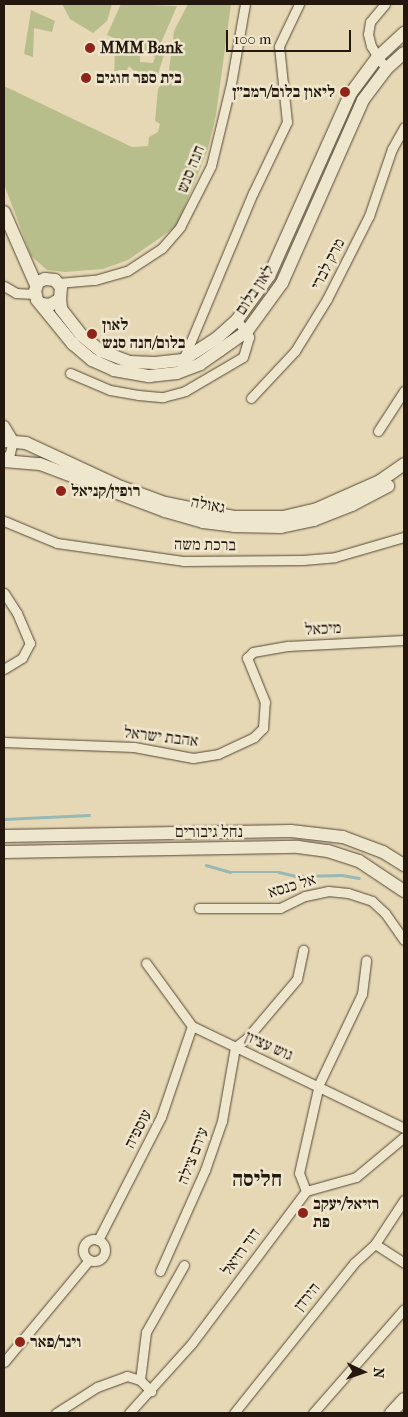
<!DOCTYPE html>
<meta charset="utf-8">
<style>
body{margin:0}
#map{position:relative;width:408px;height:1417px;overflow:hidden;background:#e6d8b4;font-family:"IM FELL French Canon","Frank Ruhl Libre",serif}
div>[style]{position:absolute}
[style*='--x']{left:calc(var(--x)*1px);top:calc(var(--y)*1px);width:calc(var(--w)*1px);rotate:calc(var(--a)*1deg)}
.green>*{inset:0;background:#b8be8b}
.stream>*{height:2.5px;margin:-1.25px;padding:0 1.25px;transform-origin:1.25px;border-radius:1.25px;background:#98b8b5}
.roads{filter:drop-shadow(0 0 1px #544737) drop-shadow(0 0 1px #544737)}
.street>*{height:9px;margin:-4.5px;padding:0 4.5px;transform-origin:4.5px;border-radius:4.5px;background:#efe6ce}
.street>.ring{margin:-4.5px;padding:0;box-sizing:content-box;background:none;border:9px solid #efe6ce;border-radius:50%}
.secondary>*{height:12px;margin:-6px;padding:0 6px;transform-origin:6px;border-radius:6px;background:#efe6ce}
.dots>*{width:14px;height:14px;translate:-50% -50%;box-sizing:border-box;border:2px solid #efe6ce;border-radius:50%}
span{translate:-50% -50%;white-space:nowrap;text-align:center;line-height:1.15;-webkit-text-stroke:5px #efe6ce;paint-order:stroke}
.poi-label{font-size:16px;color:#24170d;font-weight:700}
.left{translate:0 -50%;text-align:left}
.right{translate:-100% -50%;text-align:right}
.street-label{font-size:16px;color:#24170d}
.district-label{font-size:21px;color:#24170d;font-weight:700}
.frame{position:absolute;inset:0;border:5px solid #24170d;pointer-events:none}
.north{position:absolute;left:338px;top:1347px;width:50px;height:50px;-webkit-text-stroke:4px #efe6ce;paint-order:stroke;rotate:93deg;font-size:14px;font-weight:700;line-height:20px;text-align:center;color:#24170d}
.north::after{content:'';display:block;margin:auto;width:18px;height:22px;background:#24170d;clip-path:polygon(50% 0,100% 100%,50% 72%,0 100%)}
.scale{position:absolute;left:226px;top:30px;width:125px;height:22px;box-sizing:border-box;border:2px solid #24170d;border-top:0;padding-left:6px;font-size:15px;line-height:18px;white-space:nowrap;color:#24170d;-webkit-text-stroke:4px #efe6ce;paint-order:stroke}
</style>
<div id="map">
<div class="green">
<div style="clip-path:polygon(62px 4px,112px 4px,107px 21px,93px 33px,70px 19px)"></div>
<div style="clip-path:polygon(121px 4px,177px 6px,157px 52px,164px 55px,158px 74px,134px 71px,129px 66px,127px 70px,118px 70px,117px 83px,114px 82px,115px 44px,140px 56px,140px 62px,153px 63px,155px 57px,107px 35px)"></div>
<div style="clip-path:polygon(188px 4px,231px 4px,216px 115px,208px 149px,177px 226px,128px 260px,103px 269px,65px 272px,47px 270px,31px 256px,4px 184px,4px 86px,132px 147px,148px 146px,149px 137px,158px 132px,160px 124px,155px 121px,158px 89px,169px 70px,174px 31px)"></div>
<div style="clip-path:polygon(31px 10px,55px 21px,52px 32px,34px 28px,33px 57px,24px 54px)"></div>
</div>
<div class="stream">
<div style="--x:4;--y:819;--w:85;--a:-2.7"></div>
<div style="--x:206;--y:865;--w:25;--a:16"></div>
<div style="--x:230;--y:872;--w:49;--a:0"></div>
<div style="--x:279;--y:872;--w:17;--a:13"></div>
<div style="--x:296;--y:876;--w:46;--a:-1.2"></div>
<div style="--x:342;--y:875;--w:17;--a:10"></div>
</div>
<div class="roads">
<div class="street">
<div style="--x:385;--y:4;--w:23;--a:130"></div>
<div style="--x:370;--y:22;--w:12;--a:99"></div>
<div style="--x:368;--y:34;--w:12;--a:76"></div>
<div style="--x:371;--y:46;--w:27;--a:57"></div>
<div style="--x:58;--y:283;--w:37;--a:-5"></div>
<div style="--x:95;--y:280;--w:33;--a:-16"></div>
<div style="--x:127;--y:271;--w:42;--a:-33.3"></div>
<div style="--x:162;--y:248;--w:28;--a:-49"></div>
<div style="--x:180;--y:227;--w:68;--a:-63.1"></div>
<div style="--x:211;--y:166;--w:84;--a:-76.3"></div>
<div style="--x:231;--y:84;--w:81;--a:-80.1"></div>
<div style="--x:4;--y:286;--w:14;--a:30"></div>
<div style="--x:16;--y:293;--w:19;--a:3"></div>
<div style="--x:183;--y:360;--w:181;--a:-67.3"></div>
<div style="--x:253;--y:193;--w:79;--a:-64.4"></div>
<div style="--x:287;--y:122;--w:76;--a:-96"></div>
<div style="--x:279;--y:46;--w:47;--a:-64.5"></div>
<div style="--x:70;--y:373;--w:43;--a:23"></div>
<div style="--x:110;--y:390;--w:28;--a:10"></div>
<div style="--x:138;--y:395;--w:25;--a:5"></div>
<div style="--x:163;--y:397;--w:23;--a:-15"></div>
<div style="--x:185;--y:391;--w:67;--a:-30.4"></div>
<div style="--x:243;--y:357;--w:21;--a:-73"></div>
<div style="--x:249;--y:337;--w:21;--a:-125"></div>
<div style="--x:251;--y:398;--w:64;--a:-46.9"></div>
<div style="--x:295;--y:351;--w:61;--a:-58.4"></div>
<div style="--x:327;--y:299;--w:93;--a:-63.2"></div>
<div style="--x:369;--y:216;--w:71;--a:-71.1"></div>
<div style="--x:392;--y:149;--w:25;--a:-61"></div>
<div style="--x:4;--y:425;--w:17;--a:59"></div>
<div style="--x:13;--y:440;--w:13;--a:103"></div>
<div style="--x:10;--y:453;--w:9;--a:131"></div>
<div style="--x:378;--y:431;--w:48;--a:-57"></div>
<div style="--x:4;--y:521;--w:57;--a:22.5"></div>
<div style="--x:57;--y:543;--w:127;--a:8.1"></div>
<div style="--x:183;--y:561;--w:120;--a:-0.5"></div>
<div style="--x:303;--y:560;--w:32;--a:-5"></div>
<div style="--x:335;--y:557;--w:72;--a:-16.2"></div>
<div style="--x:4;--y:593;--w:24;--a:57"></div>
<div style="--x:17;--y:613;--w:33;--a:67"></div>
<div style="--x:30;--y:643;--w:17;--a:118"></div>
<div style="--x:22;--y:658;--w:21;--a:149"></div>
<div style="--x:4;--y:742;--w:130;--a:2.2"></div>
<div style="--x:134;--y:747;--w:60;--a:10.6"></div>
<div style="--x:193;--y:758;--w:25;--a:-9"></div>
<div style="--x:218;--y:754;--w:40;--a:-25"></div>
<div style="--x:254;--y:737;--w:13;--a:-45"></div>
<div style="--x:263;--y:728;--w:26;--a:-86"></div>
<div style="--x:265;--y:702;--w:48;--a:-112.2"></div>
<div style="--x:247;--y:658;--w:8;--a:-45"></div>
<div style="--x:253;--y:652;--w:36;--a:-10"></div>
<div style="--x:288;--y:646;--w:116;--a:-3"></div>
<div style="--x:199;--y:908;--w:81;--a:0"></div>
<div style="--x:280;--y:908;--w:28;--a:-26"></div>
<div style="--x:305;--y:896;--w:24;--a:-12"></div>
<div style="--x:328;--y:891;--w:20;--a:6"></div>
<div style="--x:348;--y:893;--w:25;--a:18"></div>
<div style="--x:372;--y:901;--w:18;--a:43"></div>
<div style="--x:385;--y:913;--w:33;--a:55"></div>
<div style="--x:146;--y:963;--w:78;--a:53.9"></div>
<div style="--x:192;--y:1026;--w:235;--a:25.7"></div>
<div style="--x:306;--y:1191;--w:19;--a:-111"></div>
<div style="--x:299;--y:1173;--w:91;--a:-77.3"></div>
<div style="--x:319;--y:1084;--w:100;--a:-64.5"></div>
<div style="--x:362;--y:994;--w:34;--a:-83"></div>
<div style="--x:306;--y:1191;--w:52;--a:-15.6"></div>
<div style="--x:356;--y:1177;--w:62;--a:-39.8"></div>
<div class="ring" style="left:83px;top:1239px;width:13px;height:13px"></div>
<div style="--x:98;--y:1240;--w:138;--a:-62.9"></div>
<div style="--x:161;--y:1117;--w:96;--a:-71.2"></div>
<div style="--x:375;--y:1244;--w:35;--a:33"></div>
<div style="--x:160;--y:1271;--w:111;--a:-66"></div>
<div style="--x:205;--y:1170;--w:52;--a:-70.9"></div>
<div style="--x:222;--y:1121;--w:75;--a:-80"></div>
<div style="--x:235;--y:1047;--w:15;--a:-37"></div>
<div style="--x:247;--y:1038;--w:77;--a:-49.7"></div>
<div style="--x:297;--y:979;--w:30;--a:-78"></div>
<div style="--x:4;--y:1362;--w:133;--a:-50.2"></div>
<div style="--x:140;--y:1380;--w:48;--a:-82.9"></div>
<div style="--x:146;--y:1332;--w:77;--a:-60.4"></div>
<div style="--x:56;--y:1413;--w:49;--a:-32.4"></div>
<div style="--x:97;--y:1387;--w:32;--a:-20"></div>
<div style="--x:127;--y:1376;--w:14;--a:17"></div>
<div style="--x:140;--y:1380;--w:16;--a:45"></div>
<div style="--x:129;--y:1413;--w:94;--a:-48"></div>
<div style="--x:192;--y:1343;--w:190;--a:-53.1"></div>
<div style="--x:234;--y:1413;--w:192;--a:-51.3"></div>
<div style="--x:354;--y:1263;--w:28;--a:-42"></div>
<div style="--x:375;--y:1244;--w:53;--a:-56.6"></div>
<div style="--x:313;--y:1413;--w:138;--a:-48.8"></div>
</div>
<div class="secondary">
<div style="--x:4;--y:212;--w:80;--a:66.3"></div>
<div style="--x:60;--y:299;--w:10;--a:84"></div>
<div style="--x:61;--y:309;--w:33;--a:52"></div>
<div style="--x:81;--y:335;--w:26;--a:39"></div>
<div style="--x:101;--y:351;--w:30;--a:21"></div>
<div style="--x:129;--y:362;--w:26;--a:2"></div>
<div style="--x:155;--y:363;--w:28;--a:-6"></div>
<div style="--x:183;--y:360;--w:40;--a:-32.9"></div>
<div style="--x:217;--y:338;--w:27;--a:-42"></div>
<div style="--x:237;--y:320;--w:54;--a:-54"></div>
<div style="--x:269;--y:276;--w:201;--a:-65.9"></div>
<div style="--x:351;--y:93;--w:44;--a:-53.4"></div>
<div style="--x:377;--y:58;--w:37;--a:-43"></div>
<div style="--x:42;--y:304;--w:8;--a:7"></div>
<div style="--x:50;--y:305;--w:12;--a:-31"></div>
<div style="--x:60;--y:299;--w:12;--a:-85"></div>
<div style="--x:61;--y:287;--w:9;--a:-131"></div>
<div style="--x:55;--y:280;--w:10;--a:-174"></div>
<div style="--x:45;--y:279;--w:8;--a:157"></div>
<div style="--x:38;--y:282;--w:9;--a:108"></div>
<div style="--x:35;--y:291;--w:9;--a:77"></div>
<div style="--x:37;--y:300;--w:57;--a:50.7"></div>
<div style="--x:73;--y:344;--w:25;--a:40"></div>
<div style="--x:92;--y:360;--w:24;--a:24"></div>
<div style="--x:114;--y:370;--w:36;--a:10"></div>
<div style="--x:149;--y:376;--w:28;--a:-6"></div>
<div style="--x:177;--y:373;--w:25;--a:-21"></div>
<div style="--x:200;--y:364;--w:24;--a:-35"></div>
<div style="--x:220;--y:350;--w:33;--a:-35"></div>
<div style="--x:247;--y:331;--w:59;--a:-53.9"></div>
<div style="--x:282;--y:283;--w:200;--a:-66.1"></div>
<div style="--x:363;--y:100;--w:39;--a:-53"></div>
<div style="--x:386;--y:69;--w:24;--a:-42"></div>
<div style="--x:4;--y:441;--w:22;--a:5"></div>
<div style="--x:26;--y:443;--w:105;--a:24.9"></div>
<div style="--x:121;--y:487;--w:47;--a:20"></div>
<div style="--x:165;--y:503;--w:70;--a:11.5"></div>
<div style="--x:234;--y:517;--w:49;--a:0"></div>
<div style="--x:283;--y:517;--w:35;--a:-13"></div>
<div style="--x:317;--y:509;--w:69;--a:-24"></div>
<div style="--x:380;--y:481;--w:29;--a:-35"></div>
<div style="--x:4;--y:461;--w:36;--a:5"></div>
<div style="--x:40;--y:464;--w:134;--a:20.6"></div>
<div style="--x:165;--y:511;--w:40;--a:16"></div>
<div style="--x:203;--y:522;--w:31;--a:7"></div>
<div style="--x:234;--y:526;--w:47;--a:1.2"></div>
<div style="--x:281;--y:527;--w:34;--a:-12"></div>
<div style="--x:314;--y:520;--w:41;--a:-21.5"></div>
<div style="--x:352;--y:505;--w:41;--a:-27.8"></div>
<div style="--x:4;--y:836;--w:287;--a:-1"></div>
<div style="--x:291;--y:831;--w:52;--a:6.6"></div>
<div style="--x:343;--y:837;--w:43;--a:20.6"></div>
<div style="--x:383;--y:852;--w:25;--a:32"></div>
<div style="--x:4;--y:852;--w:294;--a:-1"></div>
<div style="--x:298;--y:847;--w:30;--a:8"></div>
<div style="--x:328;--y:851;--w:33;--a:18"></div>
<div style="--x:359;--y:861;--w:54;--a:33.7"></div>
<div style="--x:391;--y:1413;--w:19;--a:-47"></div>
</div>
</div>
<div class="dots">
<div style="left:90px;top:48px;background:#8f2418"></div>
<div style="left:86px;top:78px;background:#8f2418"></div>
<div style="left:345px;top:92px;background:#8f2418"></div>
<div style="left:92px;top:334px;background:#8f2418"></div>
<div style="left:61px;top:491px;background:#8f2418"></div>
<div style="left:303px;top:1213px;background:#8f2418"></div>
<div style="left:20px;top:1342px;background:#8f2418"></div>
</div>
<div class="poi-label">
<span class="left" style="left:100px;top:48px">MMM Bank</span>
<span class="left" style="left:96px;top:78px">בית ספר חוגים</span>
<span class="right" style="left:335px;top:92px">ליאון בלום/רמב״ן</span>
<span class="left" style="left:102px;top:334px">לאון<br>בלום/חנה סנש</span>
<span class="left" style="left:71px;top:491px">רופין/קניאל</span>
<span class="left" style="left:313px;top:1213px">רזיאל/יעקב<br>פת</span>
<span class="left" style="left:30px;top:1342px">וינר/פאר</span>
</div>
<div class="street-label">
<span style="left:191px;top:169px;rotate:-68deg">חנה סנש</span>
<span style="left:328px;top:264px;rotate:-63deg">מרק לברי</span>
<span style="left:255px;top:290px;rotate:-56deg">לאון בלום</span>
<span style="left:208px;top:505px;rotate:11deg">גאולה</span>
<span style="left:205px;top:545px;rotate:1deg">ברכת משה</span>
<span style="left:323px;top:629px;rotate:-3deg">מיכאל</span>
<span style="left:161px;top:737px;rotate:7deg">אהבת ישראל</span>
<span style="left:209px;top:832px">נחל גיבורים</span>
<span style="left:292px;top:886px;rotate:-17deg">אל כנסא</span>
<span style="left:269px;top:1046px;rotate:24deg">גוש עציון</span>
<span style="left:138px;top:1129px;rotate:-63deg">עוספיה</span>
<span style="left:193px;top:1156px;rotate:-69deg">עירם צילה</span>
<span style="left:241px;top:1252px;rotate:-54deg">דוד רזיאל</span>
<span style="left:307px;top:1297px;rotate:-51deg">הירדן</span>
</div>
<div class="district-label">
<span style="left:257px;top:1179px">חליסה</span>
</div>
<div class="frame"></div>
<div class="north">N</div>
<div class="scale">100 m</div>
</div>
